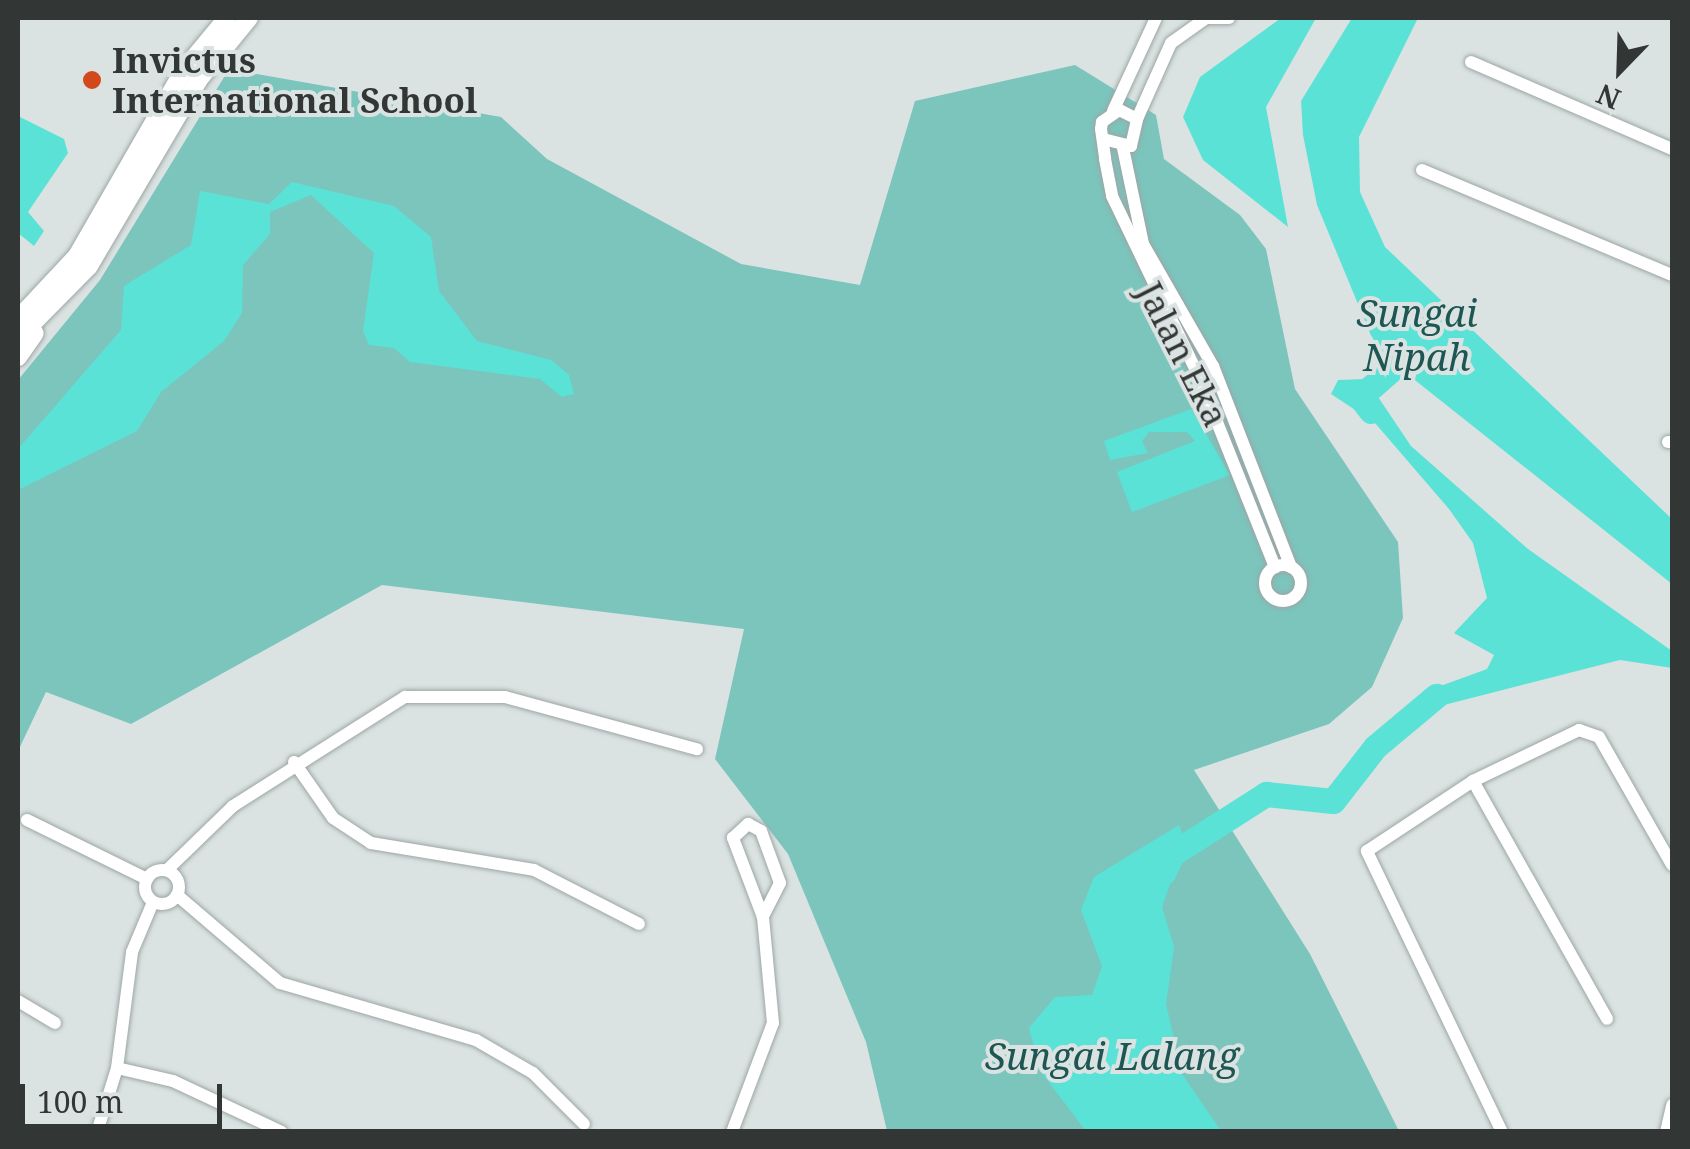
<!DOCTYPE html>
<style>
body{margin:0}
#map{position:relative;width:1690px;height:1149px;overflow:hidden;background:#dae3e2;font-family:"Noto Serif",serif}
div>[style]{position:absolute}
[style*='--x']{left:calc(var(--x)*1px);top:calc(var(--y)*1px);width:calc(var(--w)*1px);rotate:calc(var(--a)*1deg)}
.green>*{inset:0;background:#7bc5bd}
.water>*{inset:0;background:#5be2d7}
.river>*{height:25px;margin:-12.5px;padding:0 12.5px;transform-origin:12.5px;border-radius:12.5px;background:#5be2d7}
.roads{filter:drop-shadow(0 0 2px #9da6a5) drop-shadow(0 0 2px #9da6a5)}
.minor>*{height:12px;margin:-6px;padding:0 6px;transform-origin:6px;border-radius:6px;background:#fff}
.minor>.ring{margin:-6px;padding:0;box-sizing:content-box;background:none;border:12px solid #fff;border-radius:50%}
.tertiary>*{height:18px;margin:-9px;padding:0 9px;transform-origin:9px;border-radius:9px;background:#fff}
.dots>*{width:28px;height:28px;translate:-50% -50%;box-sizing:border-box;border:5px solid #dae3e2;border-radius:50%}
span{translate:-50% -50%;white-space:nowrap;text-align:center;line-height:1.15;-webkit-text-stroke:8px #dae3e2;paint-order:stroke}
.poi-label{font-size:35px;color:#323635;font-weight:700}
.left{translate:0 -50%;text-align:left}
.street-label{font-size:35px;color:#323635}
.water-label{font-size:38px;color:#1d5652;font-style:italic}
.frame{position:absolute;inset:0;border:20px solid #323635;pointer-events:none}
.north{position:absolute;left:1570px;top:20px;width:100px;height:100px;-webkit-text-stroke:8px #dae3e2;paint-order:stroke;rotate:203deg;font-size:28px;font-weight:700;line-height:40px;text-align:center;color:#323635}
.north::after{content:'';display:block;margin:auto;width:35px;height:45px;background:#323635;clip-path:polygon(50% 0,100% 100%,50% 72%,0 100%)}
.scale{position:absolute;left:20px;top:1084px;width:202px;height:45px;box-sizing:border-box;border:5px solid #323635;border-top:0;padding-left:12px;font-size:30px;line-height:35px;white-space:nowrap;color:#323635;-webkit-text-stroke:8px #dae3e2;paint-order:stroke}
</style>
<div id="map">
<div class="green">
<div style="clip-path:polygon(1075px 65px,1156px 115px,1164px 159px,1240px 215px,1266px 249px,1295px 389px,1398px 542px,1403px 618px,1372px 687px,1329px 724px,1194px 770px,1310px 954px,1399px 1131px,887px 1131px,866px 1042px,788px 854px,715px 759px,744px 629px,382px 585px,131px 724px,46px 692px,18px 751px,18px 380px,100px 280px,229px 69px,501px 117px,547px 159px,741px 264px,860px 285px,915px 101px)"></div>
</div>
<div class="water">
<div style="clip-path:polygon(1281px 18px,1316px 18px,1266px 107px,1288px 227px,1203px 160px,1183px 117px,1200px 77px)"></div>
<div style="clip-path:polygon(1352px 18px,1418px 18px,1359px 137px,1360px 192px,1385px 247px,1672px 519px,1672px 584px,1377px 350px,1317px 205px,1303px 135px,1301px 101px)"></div>
<div style="clip-path:polygon(18px 116px,64px 139px,68px 153px,28px 212px,44px 231px,34px 246px,18px 233px)"></div>
<div style="clip-path:polygon(292px 182px,394px 206px,431px 237px,439px 291px,477px 341px,551px 360px,569px 375px,574px 394px,562px 397px,540px 379px,410px 362px,394px 348px,369px 345px,363px 331px,374px 253px,311px 195px,270px 212px,270px 234px,243px 265px,242px 313px,224px 341px,161px 392px,137px 431px,18px 490px,18px 449px,121px 330px,124px 286px,191px 245px,200px 191px,269px 204px)"></div>
<div style="clip-path:polygon(1366px 379px,1411px 446px,1528px 549px,1672px 651px,1672px 668px,1620px 660px,1409px 714px,1424px 692px,1487px 669px,1494px 655px,1454px 633px,1487px 598px,1473px 543px,1449px 509px,1375px 423px,1331px 394px,1338px 380px)"></div>
<div style="clip-path:polygon(1191px 409px,1230px 475px,1132px 512px,1117px 472px,1195px 441px,1187px 432px,1149px 432px,1142px 441px,1148px 453px,1110px 460px,1104px 441px)"></div>
<div style="clip-path:polygon(1179px 825px,1185px 841px,1162px 907px,1174px 947px,1166px 1004px,1182px 1074px,1221px 1131px,1086px 1131px,1041px 1072px,1029px 1028px,1055px 997px,1092px 995px,1102px 966px,1081px 910px,1094px 877px)"></div>
</div>
<div class="river">
<div style="--x:1371;--y:411;--w:18;--a:-128"></div>
<div style="--x:1360;--y:397;--w:77;--a:-41.3"></div>
<div style="--x:1163;--y:873;--w:21;--a:-65"></div>
<div style="--x:1172;--y:854;--w:112;--a:-32.6"></div>
<div style="--x:1266;--y:794;--w:67;--a:6"></div>
<div style="--x:1333;--y:801;--w:68;--a:-52.1"></div>
<div style="--x:1375;--y:747;--w:80;--a:-39.9"></div>
</div>
<div class="roads">
<div class="minor">
<div style="--x:1471;--y:62;--w:219;--a:23.4"></div>
<div style="--x:1113;--y:111;--w:102;--a:-65.2"></div>
<div style="--x:1137;--y:119;--w:83;--a:-65.9"></div>
<div style="--x:1171;--y:43;--w:43;--a:-35.5"></div>
<div style="--x:1206;--y:18;--w:23;--a:0"></div>
<div style="--x:1103;--y:139;--w:29;--a:14"></div>
<div style="--x:1131;--y:146;--w:28;--a:-77"></div>
<div style="--x:1137;--y:119;--w:20;--a:-153"></div>
<div style="--x:1119;--y:110;--w:21;--a:145"></div>
<div style="--x:1102;--y:122;--w:7;--a:98"></div>
<div style="--x:1101;--y:129;--w:30;--a:82"></div>
<div style="--x:1105;--y:159;--w:38;--a:79"></div>
<div style="--x:1112;--y:196;--w:201;--a:64.3"></div>
<div style="--x:1199;--y:377;--w:205;--a:68.2"></div>
<div style="--x:1123;--y:148;--w:98;--a:78.2"></div>
<div style="--x:1143;--y:244;--w:141;--a:60.2"></div>
<div style="--x:1213;--y:366;--w:216;--a:68.8"></div>
<div style="--x:1422;--y:170;--w:271;--a:22.8"></div>
<div style="--x:1668;--y:442;--w:4;--a:0"></div>
<div class="ring" style="left:1265px;top:565px;width:24px;height:24px"></div>
<div style="--x:294;--y:762;--w:68;--a:55.1"></div>
<div style="--x:333;--y:818;--w:45;--a:33.3"></div>
<div style="--x:371;--y:843;--w:165;--a:9.4"></div>
<div style="--x:534;--y:870;--w:118;--a:27.2"></div>
<div style="--x:1473;--y:781;--w:273;--a:60.6"></div>
<div style="--x:27;--y:820;--w:134;--a:26.2"></div>
<div class="ring" style="left:145px;top:870px;width:22px;height:22px"></div>
<div style="--x:167;--y:870;--w:92;--a:-44.1"></div>
<div style="--x:233;--y:806;--w:204;--a:-32.4"></div>
<div style="--x:405;--y:697;--w:100;--a:0"></div>
<div style="--x:505;--y:697;--w:199;--a:15.2"></div>
<div style="--x:177;--y:895;--w:135;--a:40.5"></div>
<div style="--x:280;--y:983;--w:204;--a:16.2"></div>
<div style="--x:476;--y:1040;--w:66;--a:30.1"></div>
<div style="--x:533;--y:1073;--w:72;--a:45"></div>
<div style="--x:18;--y:1001;--w:43;--a:30.7"></div>
<div style="--x:117;--y:1068;--w:57;--a:13.1"></div>
<div style="--x:173;--y:1081;--w:120;--a:25.1"></div>
<div style="--x:97;--y:1132;--w:67;--a:-72.6"></div>
<div style="--x:117;--y:1068;--w:117;--a:-82.6"></div>
<div style="--x:132;--y:952;--w:54;--a:-67.2"></div>
<div style="--x:732;--y:1132;--w:116;--a:-69.4"></div>
<div style="--x:773;--y:1023;--w:106;--a:-95.4"></div>
<div style="--x:763;--y:917;--w:85;--a:-110.8"></div>
<div style="--x:733;--y:838;--w:21;--a:-43"></div>
<div style="--x:748;--y:824;--w:15;--a:28"></div>
<div style="--x:761;--y:831;--w:55;--a:69.9"></div>
<div style="--x:780;--y:883;--w:38;--a:117"></div>
<div style="--x:1502;--y:1132;--w:312;--a:-115.7"></div>
<div style="--x:1367;--y:851;--w:127;--a:-33.4"></div>
<div style="--x:1473;--y:781;--w:118;--a:-25.7"></div>
<div style="--x:1579;--y:730;--w:21;--a:19"></div>
<div style="--x:1599;--y:737;--w:147;--a:60.3"></div>
<div style="--x:1666;--y:1132;--w:28;--a:-77"></div>
</div>
<div class="tertiary">
<div style="--x:18;--y:319;--w:86;--a:-46.9"></div>
<div style="--x:77;--y:256;--w:215;--a:-60.1"></div>
<div style="--x:184;--y:70;--w:67;--a:-50.4"></div>
<div style="--x:18;--y:338;--w:101;--a:-45.4"></div>
<div style="--x:89;--y:266;--w:217;--a:-59.5"></div>
<div style="--x:199;--y:79;--w:79;--a:-50.7"></div>
<div style="--x:18;--y:357;--w:29;--a:-55"></div>
</div>
</div>
<div class="dots">
<div style="left:92px;top:80px;background:#d24a1b"></div>
</div>
<div class="poi-label">
<span class="left" style="left:112px;top:80px">Invictus<br>International School</span>
</div>
<div class="street-label">
<span style="left:1183px;top:354px;rotate:63deg">Jalan Eka</span>
</div>
<div class="water-label">
<span style="left:1417px;top:335px">Sungai<br>Nipah</span>
<span style="left:1112px;top:1056px">Sungai Lalang</span>
</div>
<div class="frame"></div>
<div class="north">N</div>
<div class="scale">100 m</div>
</div>
